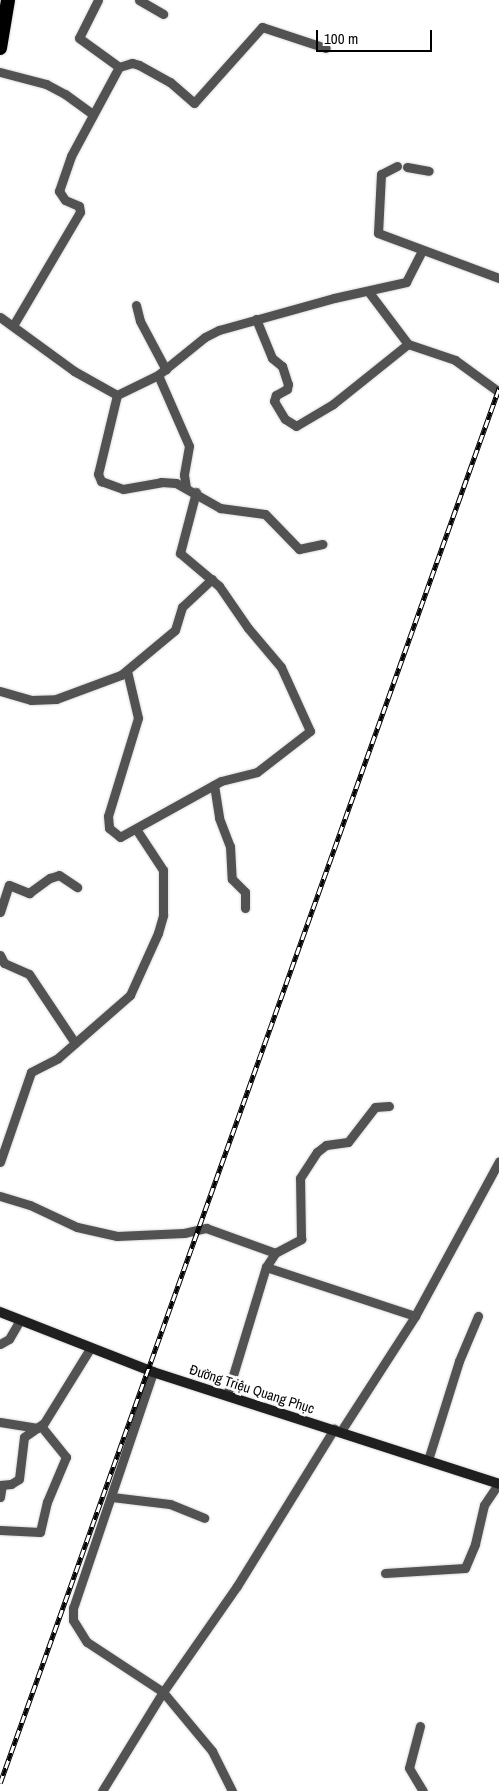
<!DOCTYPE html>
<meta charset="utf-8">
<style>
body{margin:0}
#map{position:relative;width:499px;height:1791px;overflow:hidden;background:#fff;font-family:"Archivo Narrow",sans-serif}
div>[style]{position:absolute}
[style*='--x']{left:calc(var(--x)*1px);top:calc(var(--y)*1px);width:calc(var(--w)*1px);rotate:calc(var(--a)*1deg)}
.roads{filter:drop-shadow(0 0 1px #dbdbdb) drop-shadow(0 0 1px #dbdbdb)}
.minor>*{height:9px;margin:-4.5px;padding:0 4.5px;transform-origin:4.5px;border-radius:4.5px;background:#525252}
.secondary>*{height:10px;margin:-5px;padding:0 5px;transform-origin:5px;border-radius:5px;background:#1f1f1f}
.trunk>*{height:14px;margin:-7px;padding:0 7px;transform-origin:7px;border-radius:7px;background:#000}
.rail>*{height:4.5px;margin-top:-2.25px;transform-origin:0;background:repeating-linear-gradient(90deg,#fff 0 8px,#000 0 16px);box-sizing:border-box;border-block:1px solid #000}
span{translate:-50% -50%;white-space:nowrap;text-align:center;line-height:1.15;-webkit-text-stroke:5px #fff;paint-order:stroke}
.street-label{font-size:14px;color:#000}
.scale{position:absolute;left:316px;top:30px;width:116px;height:22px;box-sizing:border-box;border:2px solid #000;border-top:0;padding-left:6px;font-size:15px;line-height:18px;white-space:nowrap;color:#000;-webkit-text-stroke:4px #fff;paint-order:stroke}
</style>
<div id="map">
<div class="roads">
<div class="minor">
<div style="--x:98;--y:0;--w:42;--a:116.6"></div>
<div style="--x:79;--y:38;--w:49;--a:35.9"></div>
<div style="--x:139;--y:0;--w:28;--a:30"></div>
<div style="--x:0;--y:72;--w:48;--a:14.6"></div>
<div style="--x:46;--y:84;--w:21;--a:28"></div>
<div style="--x:65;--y:94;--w:34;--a:36"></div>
<div style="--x:397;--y:166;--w:18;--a:153"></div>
<div style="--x:381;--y:174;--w:59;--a:92.9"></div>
<div style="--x:378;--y:233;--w:129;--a:20.4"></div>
<div style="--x:407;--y:167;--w:22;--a:10"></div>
<div style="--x:368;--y:291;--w:66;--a:53"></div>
<div style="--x:408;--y:344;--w:50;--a:18.8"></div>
<div style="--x:455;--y:360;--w:54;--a:36"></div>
<div style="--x:136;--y:305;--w:16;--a:76"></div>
<div style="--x:140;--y:321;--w:55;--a:62"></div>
<div style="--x:0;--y:317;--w:92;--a:36.1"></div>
<div style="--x:74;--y:371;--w:49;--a:29.2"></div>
<div style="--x:256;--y:319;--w:42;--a:67.7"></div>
<div style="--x:272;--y:358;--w:13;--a:39"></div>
<div style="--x:282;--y:366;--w:19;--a:72"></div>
<div style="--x:288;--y:384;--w:5;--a:101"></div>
<div style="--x:287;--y:389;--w:13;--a:151"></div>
<div style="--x:276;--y:395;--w:6;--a:108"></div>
<div style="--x:274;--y:401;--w:21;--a:59"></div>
<div style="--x:285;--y:419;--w:13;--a:32"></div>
<div style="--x:296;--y:426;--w:43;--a:-30.7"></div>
<div style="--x:333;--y:404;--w:96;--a:-38.7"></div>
<div style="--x:14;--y:324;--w:130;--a:-59.5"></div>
<div style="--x:80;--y:212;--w:6;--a:-99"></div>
<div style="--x:79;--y:206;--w:15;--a:-157"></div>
<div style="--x:65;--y:200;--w:11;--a:-124"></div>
<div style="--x:59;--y:191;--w:37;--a:-71"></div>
<div style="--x:71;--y:156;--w:101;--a:-61.7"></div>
<div style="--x:119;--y:67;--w:14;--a:-17"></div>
<div style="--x:132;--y:63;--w:7;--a:16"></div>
<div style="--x:139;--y:65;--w:35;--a:29"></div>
<div style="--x:170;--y:82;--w:32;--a:41"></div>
<div style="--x:194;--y:103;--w:102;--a:-48.2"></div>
<div style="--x:262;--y:27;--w:67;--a:18.2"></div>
<div style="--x:158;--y:375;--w:77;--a:66.4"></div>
<div style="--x:189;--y:446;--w:29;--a:100"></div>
<div style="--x:184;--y:475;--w:12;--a:81"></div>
<div style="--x:117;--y:395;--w:46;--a:-26"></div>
<div style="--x:158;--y:375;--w:60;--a:-39"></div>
<div style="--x:205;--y:337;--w:16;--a:-27"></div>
<div style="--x:219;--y:330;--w:119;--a:-15.5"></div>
<div style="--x:334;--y:298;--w:74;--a:-12.5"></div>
<div style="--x:406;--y:282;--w:36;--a:-63"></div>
<div style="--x:117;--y:395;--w:81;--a:103.5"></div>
<div style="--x:98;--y:474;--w:8;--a:67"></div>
<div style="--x:101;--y:481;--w:23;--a:20"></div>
<div style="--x:123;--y:489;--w:39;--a:-10"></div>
<div style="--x:161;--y:482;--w:15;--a:4"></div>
<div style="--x:176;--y:483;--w:51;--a:29.6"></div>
<div style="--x:220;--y:508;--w:45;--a:7.6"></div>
<div style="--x:265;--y:514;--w:49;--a:45.8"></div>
<div style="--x:299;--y:549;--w:24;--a:-12"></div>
<div style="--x:127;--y:671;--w:48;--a:76.8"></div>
<div style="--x:138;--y:718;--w:102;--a:107"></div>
<div style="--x:108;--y:816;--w:12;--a:85"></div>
<div style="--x:109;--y:828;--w:14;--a:39"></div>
<div style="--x:120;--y:837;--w:115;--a:-29"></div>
<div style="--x:221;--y:781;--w:37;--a:-14"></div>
<div style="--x:257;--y:772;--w:67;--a:-37.7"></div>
<div style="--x:310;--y:731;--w:70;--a:-114.4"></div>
<div style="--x:281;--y:667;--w:51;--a:-130.2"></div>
<div style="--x:248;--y:628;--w:51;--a:-124.6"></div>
<div style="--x:219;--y:586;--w:51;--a:-139.8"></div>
<div style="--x:180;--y:553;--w:63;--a:-75.3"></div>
<div style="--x:0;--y:691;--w:32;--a:16"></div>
<div style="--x:31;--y:700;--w:25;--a:-2"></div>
<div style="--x:56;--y:699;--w:69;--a:-20.3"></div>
<div style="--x:121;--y:675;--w:70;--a:-39.8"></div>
<div style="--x:175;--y:630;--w:24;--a:-73"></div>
<div style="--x:182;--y:607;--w:41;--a:-43"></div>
<div style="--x:214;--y:785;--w:33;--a:81"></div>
<div style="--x:219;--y:818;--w:30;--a:69"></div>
<div style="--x:230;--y:846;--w:33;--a:87"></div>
<div style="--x:232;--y:879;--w:18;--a:45"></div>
<div style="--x:245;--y:892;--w:16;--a:90"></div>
<div style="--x:0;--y:912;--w:28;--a:-72"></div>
<div style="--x:9;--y:885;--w:22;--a:22"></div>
<div style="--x:29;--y:893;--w:26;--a:-36"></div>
<div style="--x:50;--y:878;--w:9;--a:-18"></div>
<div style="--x:59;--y:875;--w:22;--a:34"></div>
<div style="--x:0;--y:955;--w:9;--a:63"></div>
<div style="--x:4;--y:963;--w:27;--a:24"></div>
<div style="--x:29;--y:974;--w:83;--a:56.3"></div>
<div style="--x:0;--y:1162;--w:95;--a:-71"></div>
<div style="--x:31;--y:1072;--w:30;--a:-27"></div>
<div style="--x:58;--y:1058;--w:96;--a:-41.2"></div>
<div style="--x:130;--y:995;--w:68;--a:-65.7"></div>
<div style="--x:158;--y:933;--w:19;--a:-74"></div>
<div style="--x:163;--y:915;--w:45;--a:-90"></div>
<div style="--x:163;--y:870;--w:49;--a:-123.4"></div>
<div style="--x:0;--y:1196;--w:31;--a:17"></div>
<div style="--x:30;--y:1205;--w:52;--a:25.1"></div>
<div style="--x:77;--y:1227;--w:41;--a:12.7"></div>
<div style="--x:117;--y:1236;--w:67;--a:-2.6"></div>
<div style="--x:184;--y:1233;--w:23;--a:-13"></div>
<div style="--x:206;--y:1228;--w:73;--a:19.9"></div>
<div style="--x:266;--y:1267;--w:17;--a:-57"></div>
<div style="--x:275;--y:1253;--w:30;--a:-28"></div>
<div style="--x:301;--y:1239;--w:61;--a:-90.9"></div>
<div style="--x:300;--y:1178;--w:31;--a:-57"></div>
<div style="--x:317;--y:1152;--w:11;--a:-38"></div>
<div style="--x:326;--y:1145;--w:22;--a:-8"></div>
<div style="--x:348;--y:1142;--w:44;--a:-52.4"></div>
<div style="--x:375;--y:1107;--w:14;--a:-4"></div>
<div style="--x:0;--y:1344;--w:10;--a:-29"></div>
<div style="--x:9;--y:1339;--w:22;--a:-60"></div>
<div style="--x:153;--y:1372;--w:249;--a:108.7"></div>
<div style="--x:73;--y:1608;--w:12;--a:90"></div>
<div style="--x:73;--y:1620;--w:26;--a:58"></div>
<div style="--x:87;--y:1642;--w:91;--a:33.3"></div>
<div style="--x:163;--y:1692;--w:77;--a:50.3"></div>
<div style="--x:212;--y:1751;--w:45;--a:63.4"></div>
<div style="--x:227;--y:1395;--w:134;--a:-73.1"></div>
<div style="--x:266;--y:1267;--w:157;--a:18.2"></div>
<div style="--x:0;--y:1422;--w:38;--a:9"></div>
<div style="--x:341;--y:1431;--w:137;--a:-57.2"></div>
<div style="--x:415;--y:1316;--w:176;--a:-61.5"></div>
<div style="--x:428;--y:1460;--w:104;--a:-72.6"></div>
<div style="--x:459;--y:1361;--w:49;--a:-67.1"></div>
<div style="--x:0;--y:1485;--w:11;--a:-5"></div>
<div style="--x:11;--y:1484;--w:9;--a:-32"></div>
<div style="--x:19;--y:1479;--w:42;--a:-83.2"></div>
<div style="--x:24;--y:1437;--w:24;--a:-35"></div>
<div style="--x:44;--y:1423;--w:89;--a:-58.3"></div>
<div style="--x:0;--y:1497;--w:12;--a:-81"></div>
<div style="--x:112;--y:1497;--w:58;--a:6.9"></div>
<div style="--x:170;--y:1504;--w:37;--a:22"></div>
<div style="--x:0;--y:1530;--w:40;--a:2.9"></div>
<div style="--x:40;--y:1532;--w:31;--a:-77"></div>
<div style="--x:47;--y:1502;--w:49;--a:-67.1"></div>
<div style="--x:66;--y:1457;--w:40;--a:-129"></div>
<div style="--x:385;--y:1573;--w:80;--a:-3.6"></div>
<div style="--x:465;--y:1568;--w:26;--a:-67"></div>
<div style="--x:475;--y:1544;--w:40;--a:-77"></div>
<div style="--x:484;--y:1505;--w:25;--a:-56"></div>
<div style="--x:420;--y:1726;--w:43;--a:104.7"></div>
<div style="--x:409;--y:1768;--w:27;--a:59"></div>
<div style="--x:102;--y:1791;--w:116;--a:-58.4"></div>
<div style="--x:163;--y:1692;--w:129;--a:-55.1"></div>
<div style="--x:237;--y:1586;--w:185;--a:-58.3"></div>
</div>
<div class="secondary">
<div style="--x:0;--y:1312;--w:164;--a:21.4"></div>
<div style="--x:153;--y:1372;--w:364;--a:17.9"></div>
</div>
<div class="trunk">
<div style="--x:0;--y:48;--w:49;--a:-80.5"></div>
</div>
</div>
<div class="rail">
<div style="--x:0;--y:1783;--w:1482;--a:-70.32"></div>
</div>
<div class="street-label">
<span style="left:252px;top:1389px;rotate:18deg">Đường Triệu Quang Phục</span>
</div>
<div class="scale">100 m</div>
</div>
